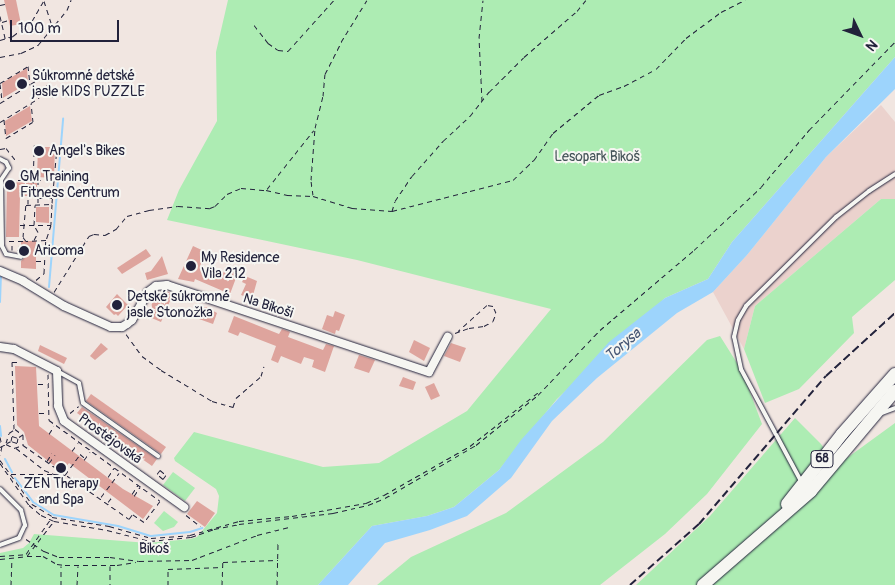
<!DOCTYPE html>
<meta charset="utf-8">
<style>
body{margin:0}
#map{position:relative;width:895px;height:585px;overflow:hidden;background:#f1e6e1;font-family:Pangolin,sans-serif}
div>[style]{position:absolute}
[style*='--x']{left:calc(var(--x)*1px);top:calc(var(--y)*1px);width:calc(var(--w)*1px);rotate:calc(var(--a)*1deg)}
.built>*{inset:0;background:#ebd2cd}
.green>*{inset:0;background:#adecb3}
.water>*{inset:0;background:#9dd4fc}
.stream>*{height:2px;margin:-1px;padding:0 1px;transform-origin:1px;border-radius:1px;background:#9dd4fc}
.building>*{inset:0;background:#dea49d}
.path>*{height:1px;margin-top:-0.5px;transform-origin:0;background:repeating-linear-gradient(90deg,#22223b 0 5px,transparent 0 9px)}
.roads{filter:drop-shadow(0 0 1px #22223b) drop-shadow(0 0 1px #22223b)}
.service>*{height:4px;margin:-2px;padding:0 2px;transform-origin:2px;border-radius:2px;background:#f6f6f2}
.minor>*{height:8px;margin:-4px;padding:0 4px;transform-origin:4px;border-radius:4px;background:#f6f6f2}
.primary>*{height:12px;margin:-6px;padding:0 6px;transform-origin:6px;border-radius:6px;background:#f6f6f2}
.rail>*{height:2px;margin-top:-1px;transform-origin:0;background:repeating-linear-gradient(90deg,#22223b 0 8px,transparent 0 12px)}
.dots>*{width:14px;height:14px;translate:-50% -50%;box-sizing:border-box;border:2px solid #f6f6f2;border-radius:50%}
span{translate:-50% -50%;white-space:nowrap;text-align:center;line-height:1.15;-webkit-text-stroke:4px #f6f6f2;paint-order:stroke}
.shield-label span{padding:1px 4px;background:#f6f6f2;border:1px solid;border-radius:4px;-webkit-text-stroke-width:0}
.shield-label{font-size:12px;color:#22223b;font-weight:700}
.poi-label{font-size:14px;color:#22223b}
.left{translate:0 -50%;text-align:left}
.park-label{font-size:14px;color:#455459}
.street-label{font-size:14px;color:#22223b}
.water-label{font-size:15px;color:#475775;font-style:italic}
.north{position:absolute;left:835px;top:10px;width:50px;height:50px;-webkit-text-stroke:4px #f6f6f2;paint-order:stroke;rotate:132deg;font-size:14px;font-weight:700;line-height:20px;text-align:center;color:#22223b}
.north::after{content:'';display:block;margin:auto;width:18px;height:22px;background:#22223b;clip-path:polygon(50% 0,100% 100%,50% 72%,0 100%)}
.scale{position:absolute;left:10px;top:20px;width:109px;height:22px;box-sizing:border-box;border:2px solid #22223b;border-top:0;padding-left:6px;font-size:15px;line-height:18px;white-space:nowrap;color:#22223b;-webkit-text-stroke:4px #f6f6f2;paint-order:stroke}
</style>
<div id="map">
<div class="built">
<div style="clip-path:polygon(881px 105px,895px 122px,895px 199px,881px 199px,755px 306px,744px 349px,713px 292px,747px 255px,826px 157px)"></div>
</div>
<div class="green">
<div style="clip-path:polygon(228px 0,895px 0,895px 57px,732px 242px,708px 279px,665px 298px,557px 399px,499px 470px,454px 507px,427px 516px,372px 526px,318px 585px,0 585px,0 553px,23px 548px,29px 543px,34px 534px,148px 543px,190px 539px,197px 537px,217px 513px,219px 496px,216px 489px,175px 461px,174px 458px,194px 432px,323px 467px,379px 463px,467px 411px,551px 309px,357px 260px,167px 220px,179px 190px,217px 121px,216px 52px)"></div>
<div style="clip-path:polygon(881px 199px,895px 199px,895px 280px,852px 317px,854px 333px,799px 389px,765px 403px,744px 349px,755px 306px)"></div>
<div style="clip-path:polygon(720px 336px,742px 371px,762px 424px,707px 494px,665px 534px,600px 585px,377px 585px,411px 557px,506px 513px,603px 442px,707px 340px)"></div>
<div style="clip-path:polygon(795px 418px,821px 444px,836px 466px,895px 423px,895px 585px,636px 585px,710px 516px)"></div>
<div style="clip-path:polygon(173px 472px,195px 488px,185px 501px,163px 485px)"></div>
<div style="clip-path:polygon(164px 511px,178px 522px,174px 527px,163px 531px,154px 523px)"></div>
</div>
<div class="water">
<div style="clip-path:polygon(895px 57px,895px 89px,826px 157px,747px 255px,713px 292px,677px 313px,597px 378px,552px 421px,511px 478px,467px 516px,430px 530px,385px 543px,348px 585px,318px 585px,372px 526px,427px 516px,454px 507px,499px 470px,521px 440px,609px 342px,665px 298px,708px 279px,732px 242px)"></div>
</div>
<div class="stream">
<div style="--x:49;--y:287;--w:169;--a:-85.2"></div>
<div style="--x:0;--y:302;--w:25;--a:-88"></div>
<div style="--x:0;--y:426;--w:10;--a:84"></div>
<div style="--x:5;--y:459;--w:15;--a:62"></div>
<div style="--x:15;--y:478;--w:30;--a:53"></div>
<div style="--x:33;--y:502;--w:25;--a:32"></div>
<div style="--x:54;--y:515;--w:65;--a:9.8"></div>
<div style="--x:118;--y:526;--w:34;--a:17"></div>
<div style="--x:151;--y:536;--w:39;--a:-6"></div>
<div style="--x:190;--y:532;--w:13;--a:-18"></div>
</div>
<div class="building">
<div style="clip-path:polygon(4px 0,16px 0,21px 24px,10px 26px)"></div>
<div style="clip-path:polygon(27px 68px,28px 83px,3px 98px,2px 83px)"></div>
<div style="clip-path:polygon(30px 106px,32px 121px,6px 136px,5px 121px)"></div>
<div style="clip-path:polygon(38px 147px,55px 147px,54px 178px,37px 177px)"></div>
<div style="clip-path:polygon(7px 182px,37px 183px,37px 196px,20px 196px,19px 237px,6px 237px)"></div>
<div style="clip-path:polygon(36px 207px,49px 207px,49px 223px,36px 222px)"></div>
<div style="clip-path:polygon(21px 241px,36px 241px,36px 269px,21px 268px,21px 261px,25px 257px,21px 253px)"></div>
<div style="clip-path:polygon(193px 246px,206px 252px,200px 266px,209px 271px,208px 274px,221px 279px,226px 266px,236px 269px,233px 277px,236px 278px,230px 294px,195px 279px,194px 282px,178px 279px)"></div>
<div style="clip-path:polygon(146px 249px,151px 256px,122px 274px,117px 268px)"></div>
<div style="clip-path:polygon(162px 256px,168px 274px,147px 280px,145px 273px,151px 271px)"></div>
<div style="clip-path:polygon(245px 276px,257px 281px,252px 299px,241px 295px,246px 284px,242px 282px)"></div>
<div style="clip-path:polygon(166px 291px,173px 294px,161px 322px,147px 316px,154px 299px,162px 302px)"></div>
<div style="clip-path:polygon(117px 294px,128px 305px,118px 316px,116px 314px,114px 315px,106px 307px)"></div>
<div style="clip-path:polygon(206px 307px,217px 313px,213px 324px,199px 319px,203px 308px)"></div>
<div style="clip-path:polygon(335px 311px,345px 315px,339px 331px,336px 330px,335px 334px,322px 329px,327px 315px,333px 317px)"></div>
<div style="clip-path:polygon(234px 316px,279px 334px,282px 329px,288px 331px,290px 332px,288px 337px,323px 350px,326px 344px,334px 346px,325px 372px,312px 367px,314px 360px,304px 357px,301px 364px,281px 356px,278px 363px,271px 360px,276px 346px,240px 332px,238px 336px,228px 332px)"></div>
<div style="clip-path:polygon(414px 340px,430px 348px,424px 361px,409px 352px)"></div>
<div style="clip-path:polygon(101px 343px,108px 349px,95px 360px,90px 356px)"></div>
<div style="clip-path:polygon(451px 343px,466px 348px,460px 362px,444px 356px)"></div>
<div style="clip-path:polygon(40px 345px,67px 358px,64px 364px,38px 351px)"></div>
<div style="clip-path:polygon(359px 355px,375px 360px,369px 373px,354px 368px)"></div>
<div style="clip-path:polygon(15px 366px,36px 367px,39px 426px,123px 489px,153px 506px,143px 519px,69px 463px,62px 472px,28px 445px,24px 432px,17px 425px)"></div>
<div style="clip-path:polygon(403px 377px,416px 382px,413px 390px,399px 386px)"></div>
<div style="clip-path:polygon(434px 383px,440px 396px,431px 400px,425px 387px)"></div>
<div style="clip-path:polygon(91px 394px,166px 447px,161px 454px,86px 401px)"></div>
<div style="clip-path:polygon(82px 407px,157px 459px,152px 466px,77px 413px)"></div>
<div style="clip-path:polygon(197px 501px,215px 513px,205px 527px,187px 514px)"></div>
</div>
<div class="path">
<div style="--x:44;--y:1;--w:28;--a:72"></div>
<div style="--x:0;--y:5;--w:5;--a:-11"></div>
<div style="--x:0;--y:16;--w:23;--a:77"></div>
<div style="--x:2;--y:22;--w:7;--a:-16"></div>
<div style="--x:254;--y:25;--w:23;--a:52"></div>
<div style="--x:268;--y:43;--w:12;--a:35"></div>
<div style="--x:278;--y:50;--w:10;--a:6"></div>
<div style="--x:288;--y:51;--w:69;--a:-48"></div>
<div style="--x:0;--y:40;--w:14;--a:-17"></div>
<div style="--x:13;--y:36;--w:24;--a:-38"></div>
<div style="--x:32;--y:21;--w:24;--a:-60"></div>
<div style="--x:0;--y:57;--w:21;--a:-11"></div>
<div style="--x:21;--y:53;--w:19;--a:-25"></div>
<div style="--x:38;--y:45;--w:45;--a:-50.4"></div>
<div style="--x:67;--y:10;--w:11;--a:-68"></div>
<div style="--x:0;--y:83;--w:33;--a:-31"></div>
<div style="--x:28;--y:66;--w:19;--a:84"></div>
<div style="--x:0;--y:84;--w:17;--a:83"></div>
<div style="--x:38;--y:89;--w:11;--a:-22"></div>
<div style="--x:48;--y:85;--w:15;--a:67"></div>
<div style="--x:482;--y:101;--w:63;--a:-92.7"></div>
<div style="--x:479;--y:38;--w:38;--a:-84"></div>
<div style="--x:0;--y:103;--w:44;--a:-31.9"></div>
<div style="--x:4;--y:120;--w:18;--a:84"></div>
<div style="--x:6;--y:138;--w:31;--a:-31"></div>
<div style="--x:33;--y:122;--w:19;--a:-96"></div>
<div style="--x:0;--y:122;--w:46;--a:-31.6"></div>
<div style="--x:0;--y:149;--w:6;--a:-9"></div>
<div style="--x:6;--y:148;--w:16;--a:52"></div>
<div style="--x:9;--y:180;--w:46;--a:0"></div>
<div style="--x:38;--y:180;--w:23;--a:90"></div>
<div style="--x:33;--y:183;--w:38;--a:-88"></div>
<div style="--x:267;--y:189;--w:75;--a:-51.5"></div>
<div style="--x:313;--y:195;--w:15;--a:-98"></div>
<div style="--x:311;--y:180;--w:52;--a:-85.6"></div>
<div style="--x:315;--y:128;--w:33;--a:-76"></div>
<div style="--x:323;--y:96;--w:22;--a:-85"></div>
<div style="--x:325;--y:74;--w:36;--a:-63"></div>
<div style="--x:341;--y:42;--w:49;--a:-58.2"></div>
<div style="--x:38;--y:198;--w:14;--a:0"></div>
<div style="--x:52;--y:203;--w:56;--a:-84.9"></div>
<div style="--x:28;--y:204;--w:8;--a:-90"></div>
<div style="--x:392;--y:211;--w:10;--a:-73"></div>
<div style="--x:395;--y:201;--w:30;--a:-56"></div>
<div style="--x:412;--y:176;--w:47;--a:-48.5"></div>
<div style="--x:443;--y:141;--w:37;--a:-43"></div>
<div style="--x:470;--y:116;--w:31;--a:-52"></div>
<div style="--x:489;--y:92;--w:49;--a:-45"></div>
<div style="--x:524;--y:57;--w:70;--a:-41"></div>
<div style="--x:577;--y:11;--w:14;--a:-51"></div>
<div style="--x:20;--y:225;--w:31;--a:0"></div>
<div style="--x:34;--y:240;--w:9;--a:-63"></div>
<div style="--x:38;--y:232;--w:8;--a:-120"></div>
<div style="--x:34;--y:225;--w:20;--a:-87"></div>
<div style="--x:9;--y:241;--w:16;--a:0"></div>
<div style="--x:12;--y:250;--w:9;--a:-90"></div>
<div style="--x:17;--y:250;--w:2;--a:0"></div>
<div style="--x:19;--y:250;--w:9;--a:-84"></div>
<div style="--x:36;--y:261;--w:8;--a:0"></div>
<div style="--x:36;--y:280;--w:11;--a:-41"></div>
<div style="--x:44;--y:273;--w:33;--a:-87"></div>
<div style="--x:46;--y:240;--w:20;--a:177"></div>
<div style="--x:26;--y:241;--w:5;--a:-127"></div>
<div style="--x:23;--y:237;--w:32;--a:-85"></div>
<div style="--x:26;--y:205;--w:26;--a:-2"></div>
<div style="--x:52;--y:204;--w:21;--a:93"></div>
<div style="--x:51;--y:225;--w:16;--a:108"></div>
<div style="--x:54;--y:292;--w:66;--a:-58"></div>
<div style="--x:89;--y:236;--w:5;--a:-22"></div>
<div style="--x:94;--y:234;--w:11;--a:5"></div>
<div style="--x:105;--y:235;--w:13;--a:-29"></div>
<div style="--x:116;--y:229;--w:17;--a:-50"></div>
<div style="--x:127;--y:216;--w:23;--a:-15"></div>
<div style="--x:149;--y:210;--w:29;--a:-8"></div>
<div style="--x:178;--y:206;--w:32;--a:4"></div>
<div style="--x:210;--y:208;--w:5;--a:-22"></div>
<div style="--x:215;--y:206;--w:17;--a:-45"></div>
<div style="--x:227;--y:194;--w:15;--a:-23"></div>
<div style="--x:241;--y:188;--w:25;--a:5"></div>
<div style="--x:266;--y:190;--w:22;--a:13"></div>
<div style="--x:287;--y:195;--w:26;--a:2"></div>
<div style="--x:313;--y:196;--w:41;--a:17.1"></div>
<div style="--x:352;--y:208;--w:40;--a:4.3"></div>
<div style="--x:392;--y:211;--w:125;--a:-14.4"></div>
<div style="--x:513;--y:180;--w:29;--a:-44"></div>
<div style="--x:534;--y:160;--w:33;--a:-55"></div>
<div style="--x:553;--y:133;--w:60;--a:-39.6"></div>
<div style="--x:599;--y:95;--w:27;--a:-20"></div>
<div style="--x:624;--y:86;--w:36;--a:-28"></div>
<div style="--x:656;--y:69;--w:43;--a:-45.9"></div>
<div style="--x:686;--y:38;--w:44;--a:-36.6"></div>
<div style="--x:721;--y:12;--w:27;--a:-27"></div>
<div style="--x:455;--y:333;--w:15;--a:-20"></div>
<div style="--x:469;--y:328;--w:15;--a:-8"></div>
<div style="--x:484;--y:326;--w:10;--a:-29"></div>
<div style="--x:493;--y:321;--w:9;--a:-69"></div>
<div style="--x:496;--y:313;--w:8;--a:-113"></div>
<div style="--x:493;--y:306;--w:6;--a:-171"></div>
<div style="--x:487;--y:305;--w:39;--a:138"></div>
<div style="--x:126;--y:334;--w:27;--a:54"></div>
<div style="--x:142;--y:356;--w:24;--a:36"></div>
<div style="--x:161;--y:370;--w:60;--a:31.3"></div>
<div style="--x:212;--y:401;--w:22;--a:16"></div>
<div style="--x:233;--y:407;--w:9;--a:-72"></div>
<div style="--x:236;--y:398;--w:33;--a:-41"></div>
<div style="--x:261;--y:376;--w:10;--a:-73"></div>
<div style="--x:48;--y:374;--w:46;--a:88.8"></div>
<div style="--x:49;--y:420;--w:137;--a:36.1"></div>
<div style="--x:160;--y:501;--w:26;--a:127"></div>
<div style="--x:144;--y:522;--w:14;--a:-146"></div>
<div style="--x:38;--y:384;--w:9;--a:0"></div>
<div style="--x:39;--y:413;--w:9;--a:0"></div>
<div style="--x:70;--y:413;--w:11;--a:-38"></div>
<div style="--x:14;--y:429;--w:67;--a:-91.7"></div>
<div style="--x:12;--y:362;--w:9;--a:0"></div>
<div style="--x:49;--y:434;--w:9;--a:-58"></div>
<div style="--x:0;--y:437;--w:9;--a:77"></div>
<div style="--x:2;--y:446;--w:9;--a:103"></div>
<div style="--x:19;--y:437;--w:7;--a:-34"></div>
<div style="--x:102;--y:438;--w:11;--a:-56"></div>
<div style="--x:6;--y:443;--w:10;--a:-73"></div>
<div style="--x:9;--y:433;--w:7;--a:-34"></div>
<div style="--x:15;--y:429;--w:10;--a:37"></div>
<div style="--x:23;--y:435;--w:10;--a:90"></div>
<div style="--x:7;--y:443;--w:4;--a:-27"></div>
<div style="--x:11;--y:441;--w:5;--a:-79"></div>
<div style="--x:12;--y:436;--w:6;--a:18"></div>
<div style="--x:18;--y:438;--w:5;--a:101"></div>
<div style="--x:17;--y:443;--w:6;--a:-162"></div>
<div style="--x:0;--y:447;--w:7;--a:-27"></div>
<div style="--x:6;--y:444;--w:9;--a:27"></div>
<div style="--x:14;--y:448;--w:9;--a:-18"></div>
<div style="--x:23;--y:445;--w:129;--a:34.9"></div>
<div style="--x:129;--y:519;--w:9;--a:-54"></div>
<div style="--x:16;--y:448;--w:36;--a:38"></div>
<div style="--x:44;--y:470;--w:11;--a:22"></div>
<div style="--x:54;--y:474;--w:11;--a:5"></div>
<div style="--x:65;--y:475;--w:26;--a:-54"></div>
<div style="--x:80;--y:454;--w:6;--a:39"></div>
<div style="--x:72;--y:451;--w:10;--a:-53"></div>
<div style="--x:0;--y:460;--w:54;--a:54"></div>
<div style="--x:32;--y:504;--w:23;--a:31"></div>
<div style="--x:84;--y:460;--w:10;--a:-53"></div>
<div style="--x:47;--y:461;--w:9;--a:-58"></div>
<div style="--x:134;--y:461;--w:11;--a:-56"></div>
<div style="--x:0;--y:463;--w:51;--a:55.4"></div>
<div style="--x:29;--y:505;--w:16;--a:40"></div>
<div style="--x:41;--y:515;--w:14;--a:25"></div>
<div style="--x:54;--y:521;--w:54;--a:9.6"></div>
<div style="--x:107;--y:530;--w:44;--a:14.3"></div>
<div style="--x:150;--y:541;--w:41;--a:-5.6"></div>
<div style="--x:191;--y:537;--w:24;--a:-19"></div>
<div style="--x:214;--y:529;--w:25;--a:-11"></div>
<div style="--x:239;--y:524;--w:95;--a:-6.7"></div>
<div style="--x:333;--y:513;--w:36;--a:-13"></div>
<div style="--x:368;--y:505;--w:18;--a:-22"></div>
<div style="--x:385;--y:498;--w:105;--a:-30.2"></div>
<div style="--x:476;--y:445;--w:80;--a:-38.9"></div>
<div style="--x:538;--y:395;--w:90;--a:-46.4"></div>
<div style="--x:600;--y:330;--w:123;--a:-40.4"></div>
<div style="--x:694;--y:250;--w:92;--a:-43.2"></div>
<div style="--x:761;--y:187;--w:75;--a:-49.9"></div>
<div style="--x:809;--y:130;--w:123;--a:-45.7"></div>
<div style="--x:49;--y:463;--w:10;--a:-53"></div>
<div style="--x:160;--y:470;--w:8;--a:40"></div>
<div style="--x:166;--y:475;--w:5;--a:127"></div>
<div style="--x:163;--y:479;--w:8;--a:-140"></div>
<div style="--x:157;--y:474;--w:5;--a:-53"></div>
<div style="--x:11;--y:474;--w:41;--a:0"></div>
<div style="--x:108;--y:477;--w:11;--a:-56"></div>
<div style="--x:82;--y:483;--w:6;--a:-51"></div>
<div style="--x:85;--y:485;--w:7;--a:-63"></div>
<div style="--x:132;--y:494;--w:11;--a:-56"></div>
<div style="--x:134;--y:496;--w:11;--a:-56"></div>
<div style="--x:101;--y:497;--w:30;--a:-53"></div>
<div style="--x:108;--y:502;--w:6;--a:-51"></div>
<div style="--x:186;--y:515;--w:18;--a:38"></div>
<div style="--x:26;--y:539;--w:22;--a:34"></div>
<div style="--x:44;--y:551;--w:16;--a:22"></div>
<div style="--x:59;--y:557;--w:51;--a:0"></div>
<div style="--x:110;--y:557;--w:29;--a:8"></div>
<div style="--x:139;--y:561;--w:53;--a:-1.1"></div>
<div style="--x:192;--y:560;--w:70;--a:-21"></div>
<div style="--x:257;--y:535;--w:32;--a:-14"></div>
<div style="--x:0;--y:556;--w:26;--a:-4"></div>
<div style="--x:26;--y:554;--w:45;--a:-54.9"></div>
<div style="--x:52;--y:517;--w:58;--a:9"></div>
<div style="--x:109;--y:526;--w:44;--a:15.9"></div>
<div style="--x:151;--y:538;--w:39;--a:-4"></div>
<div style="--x:190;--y:535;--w:51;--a:-15.9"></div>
<div style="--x:239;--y:521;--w:53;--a:-5.4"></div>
<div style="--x:292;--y:516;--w:75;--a:-10"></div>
<div style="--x:366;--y:503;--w:20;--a:-24"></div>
<div style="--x:384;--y:495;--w:99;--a:-29.7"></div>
<div style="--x:470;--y:446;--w:89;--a:-38.2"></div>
<div style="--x:27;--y:556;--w:16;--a:0"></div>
<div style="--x:43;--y:556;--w:16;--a:30"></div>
<div style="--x:57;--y:564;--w:8;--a:7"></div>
<div style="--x:65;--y:565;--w:52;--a:0"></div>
<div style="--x:117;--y:565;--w:19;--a:-9"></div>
<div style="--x:0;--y:559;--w:27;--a:-6"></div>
<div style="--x:27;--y:556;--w:44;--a:-52.4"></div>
<div style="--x:223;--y:562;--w:55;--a:-2.1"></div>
<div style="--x:110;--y:566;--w:19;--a:90"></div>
<div style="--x:11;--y:585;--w:26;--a:-88"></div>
<div style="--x:61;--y:585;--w:19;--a:-90"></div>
<div style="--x:77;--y:585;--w:19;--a:-87"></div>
<div style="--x:168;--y:585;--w:16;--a:-90"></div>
<div style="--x:168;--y:569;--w:55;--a:-2.1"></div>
<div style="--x:222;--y:585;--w:26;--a:-88"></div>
<div style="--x:277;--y:585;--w:42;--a:-88.6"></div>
</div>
<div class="roads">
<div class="service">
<div style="--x:0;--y:159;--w:7;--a:27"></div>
<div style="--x:6;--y:162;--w:7;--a:63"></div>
<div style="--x:9;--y:168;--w:14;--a:124"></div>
<div style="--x:1;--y:180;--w:66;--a:89.1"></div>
<div style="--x:2;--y:246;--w:9;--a:63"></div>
<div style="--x:6;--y:254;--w:15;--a:11"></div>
<div style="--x:57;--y:371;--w:25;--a:29"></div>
<div style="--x:79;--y:383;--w:20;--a:79"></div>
<div style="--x:83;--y:403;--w:92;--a:35.2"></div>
<div style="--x:882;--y:413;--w:14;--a:-21"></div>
<div style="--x:802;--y:483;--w:129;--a:-118.2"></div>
<div style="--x:741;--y:369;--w:33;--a:-102"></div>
<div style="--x:734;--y:337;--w:17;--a:-77"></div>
<div style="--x:738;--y:320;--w:16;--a:-60"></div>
<div style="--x:746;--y:306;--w:127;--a:-44.7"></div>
<div style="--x:836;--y:217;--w:42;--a:-38.2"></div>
<div style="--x:869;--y:191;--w:31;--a:-33"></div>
<div style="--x:0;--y:489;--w:30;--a:45"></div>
<div style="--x:21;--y:510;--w:16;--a:75"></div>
<div style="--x:25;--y:525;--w:14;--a:115"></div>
<div style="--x:19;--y:538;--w:20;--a:160"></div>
</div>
<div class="minor">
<div style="--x:0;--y:271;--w:25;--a:23"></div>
<div style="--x:23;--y:281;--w:48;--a:31.4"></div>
<div style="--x:64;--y:306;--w:51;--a:24.1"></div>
<div style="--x:111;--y:327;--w:11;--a:0"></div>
<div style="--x:122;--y:327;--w:6;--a:-31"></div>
<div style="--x:127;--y:324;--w:6;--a:-39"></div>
<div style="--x:132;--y:320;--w:32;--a:-60"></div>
<div style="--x:148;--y:292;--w:10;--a:-37"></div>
<div style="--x:156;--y:286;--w:11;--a:-5"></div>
<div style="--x:167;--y:285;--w:276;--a:18.4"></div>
<div style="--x:429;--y:372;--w:40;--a:-62"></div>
<div style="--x:0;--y:347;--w:14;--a:8"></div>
<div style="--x:14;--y:349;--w:48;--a:27.1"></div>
<div style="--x:57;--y:371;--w:35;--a:88"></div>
<div style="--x:58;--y:406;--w:16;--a:68"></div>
<div style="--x:64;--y:421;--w:148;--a:35.6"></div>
</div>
<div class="primary">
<div style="--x:787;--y:504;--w:89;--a:-51.8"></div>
<div style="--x:842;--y:434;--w:80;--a:-48.5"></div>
<div style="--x:703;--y:585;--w:143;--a:-41"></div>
<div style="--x:811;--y:491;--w:131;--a:-50"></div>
</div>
</div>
<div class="rail">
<div style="--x:630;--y:585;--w:92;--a:-41.5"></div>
<div style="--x:699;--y:524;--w:195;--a:-49.4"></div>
<div style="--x:826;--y:376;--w:93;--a:-42.4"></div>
</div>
<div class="dots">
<div style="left:22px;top:84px;background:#22223b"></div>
<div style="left:39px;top:151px;background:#22223b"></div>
<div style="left:10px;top:185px;background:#22223b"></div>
<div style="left:24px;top:251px;background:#22223b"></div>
<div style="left:191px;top:266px;background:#22223b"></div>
<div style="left:117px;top:305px;background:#22223b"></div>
<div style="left:61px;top:468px;background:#22223b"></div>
</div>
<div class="shield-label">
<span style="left:822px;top:459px">68</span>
</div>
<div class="poi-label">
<span class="left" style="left:32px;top:84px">Súkromné detské<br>jasle KIDS PUZZLE</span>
<span class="left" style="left:49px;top:151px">Angel's Bikes</span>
<span class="left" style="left:20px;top:185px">GM Training<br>Fitness Centrum</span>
<span class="left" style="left:34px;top:251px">Aricoma</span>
<span class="left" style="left:201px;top:266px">My Residence<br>Vila 212</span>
<span class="left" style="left:127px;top:305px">Detské súkromné<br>jasle Stonožka</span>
<span style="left:61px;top:492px">ZEN Therapy<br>and Spa</span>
</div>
<div class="park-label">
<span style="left:597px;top:157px">Lesopark Bikoš</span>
</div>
<div class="street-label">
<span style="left:268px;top:306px;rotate:18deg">Na Bikoši</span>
<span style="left:110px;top:439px;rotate:36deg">Prostějovská</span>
<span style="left:154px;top:549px">Bikoš</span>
</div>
<div class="water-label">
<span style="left:623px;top:345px;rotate:-40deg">Torysa</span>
</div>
<div class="north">N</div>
<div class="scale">100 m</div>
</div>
